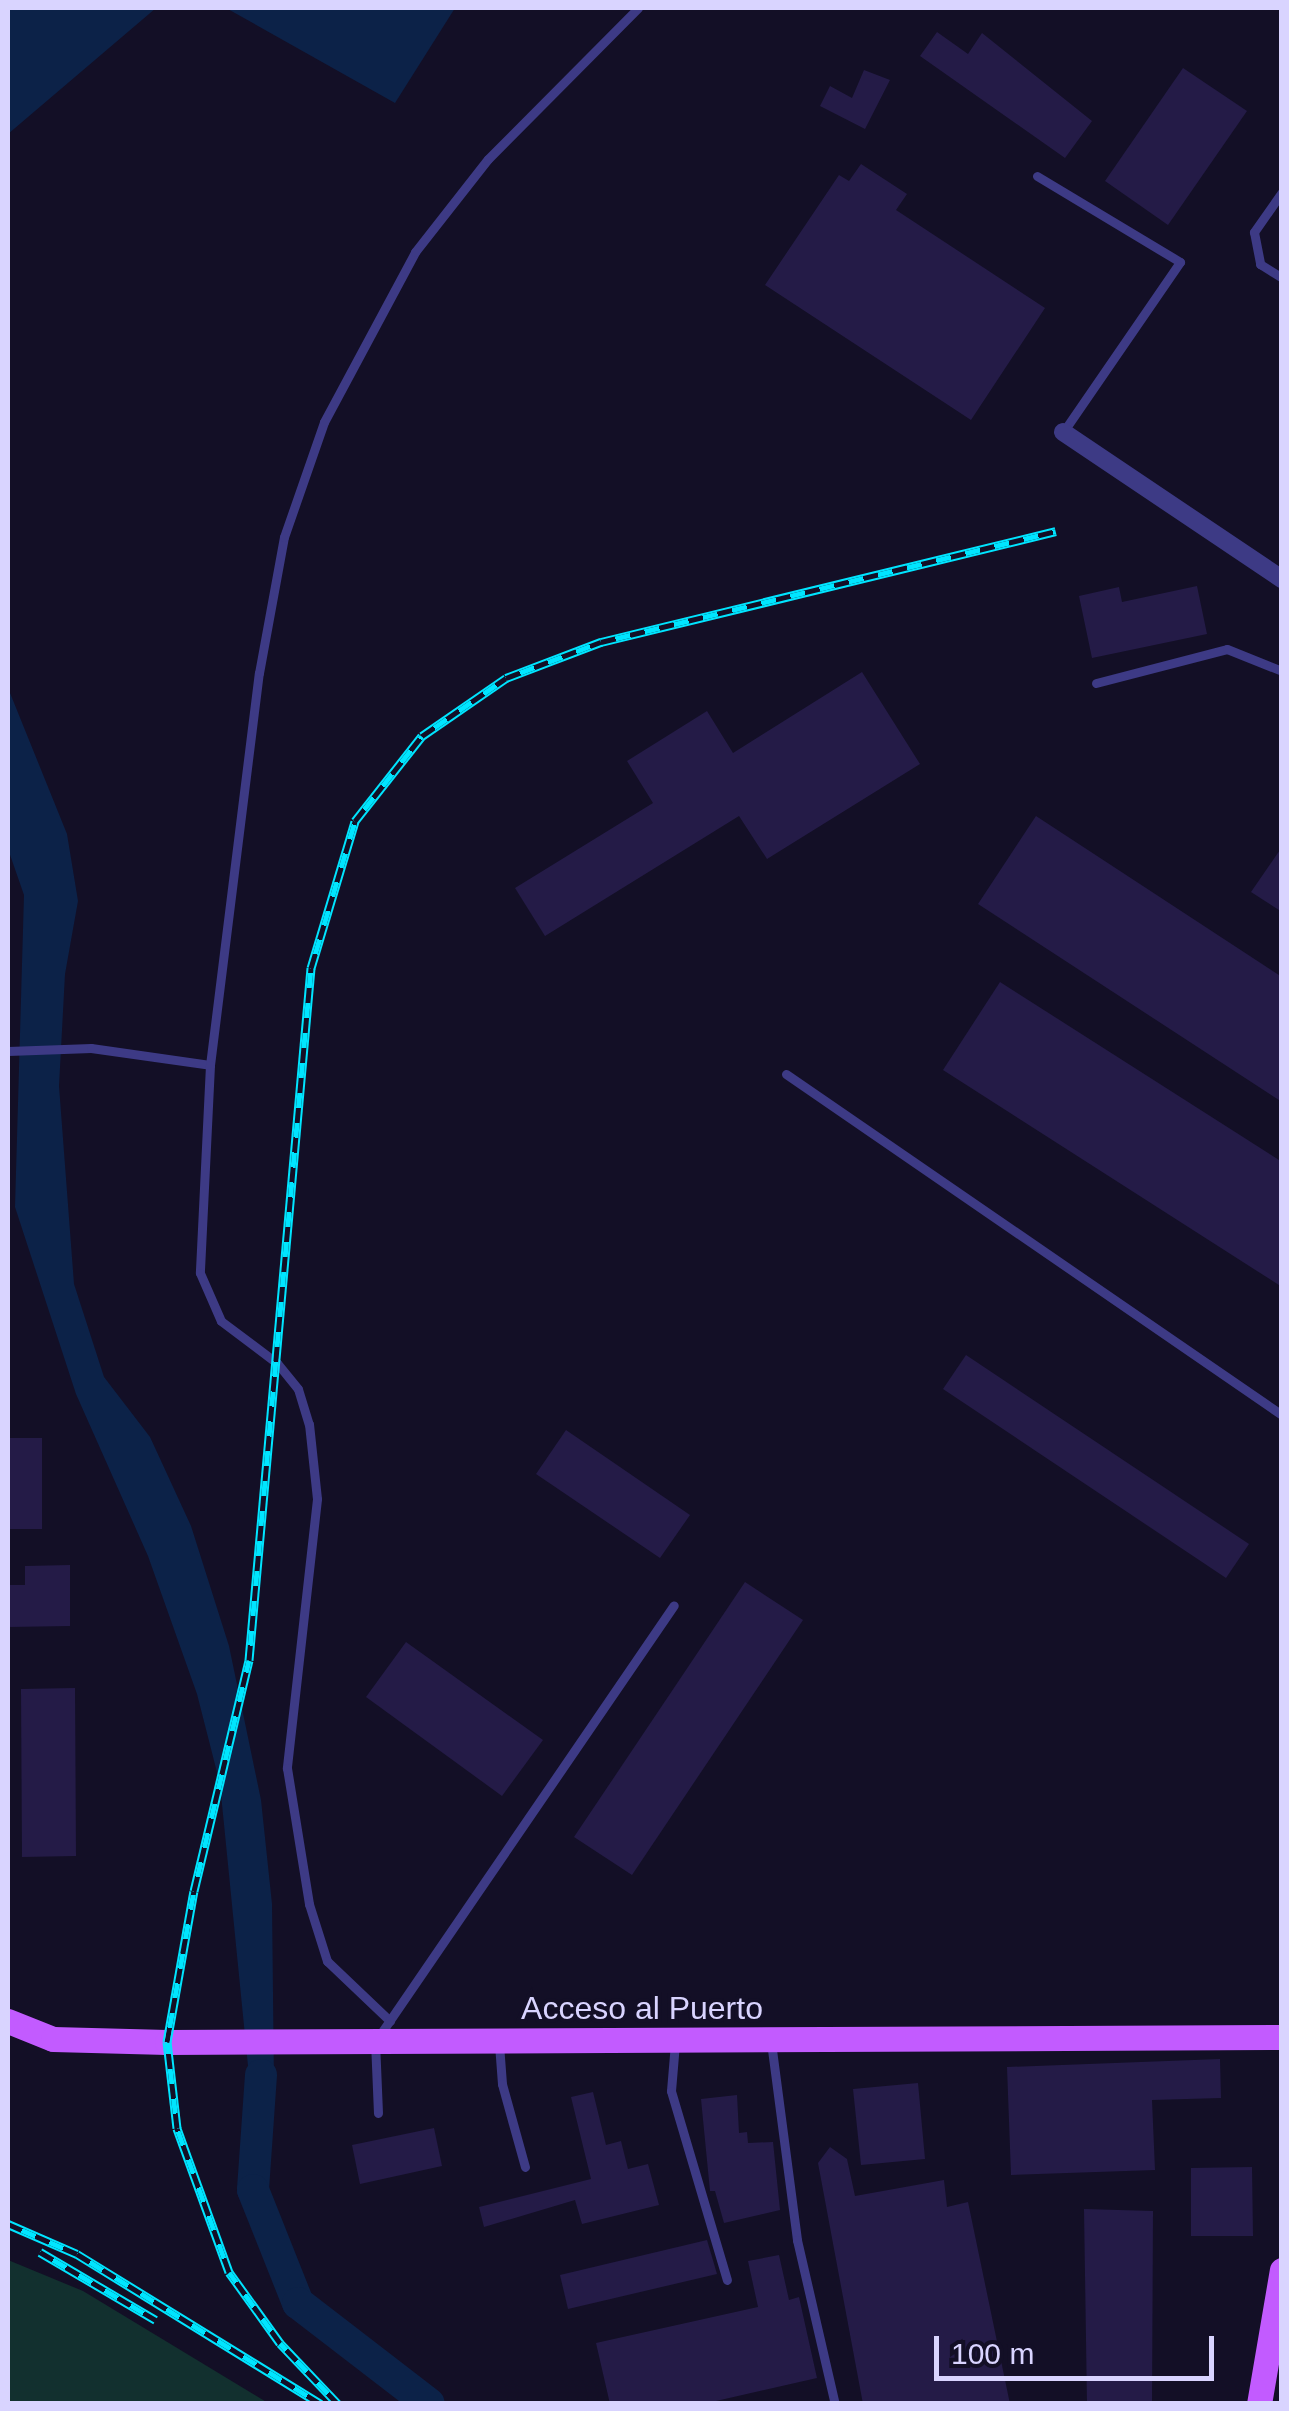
<!DOCTYPE html>
<style>
body{margin:0}
#map{position:relative;width:1289px;height:2411px;overflow:hidden;background:#130f26;font-family:Arial,sans-serif}
div>[style]{position:absolute}
[style*='--x']{left:calc(var(--x)*1px);top:calc(var(--y)*1px);width:calc(var(--w)*1px);rotate:calc(var(--a)*1deg)}
.green>*{inset:0;background:#12302f}
.water>*{inset:0;background:#0c2248}
.river>*{height:32px;margin:-16px;padding:0 16px;transform-origin:16px;border-radius:16px;background:#0c2248}
.building>*{inset:0;background:#241b47}
.lane>*{height:9px;margin:-4.5px;padding:0 4.5px;transform-origin:4.5px;border-radius:4.5px;background:#3d3a85}
.street>*{height:18px;margin:-9px;padding:0 9px;transform-origin:9px;border-radius:9px;background:#3d3a85}
.primary>*{height:25px;margin:-12.5px;padding:0 12.5px;transform-origin:12.5px;border-radius:12.5px;background:#c25bff}
.rail>*{height:9px;margin-top:-4.5px;transform-origin:0;background:repeating-linear-gradient(90deg,#130f26 0 15px,#00e5ff 0 30px);box-sizing:border-box;border-block:2px solid #00e5ff}
span{translate:-50% -50%;white-space:nowrap;text-align:center;line-height:1.15;-webkit-text-stroke:8px #130f26;paint-order:stroke}
.street-label{font-size:32px;color:#d9d4ff}
.frame{position:absolute;inset:0;border:10px solid #d9d4ff;pointer-events:none}
.scale{position:absolute;left:934px;top:2336px;width:280px;height:45px;box-sizing:border-box;border:5px solid #d9d4ff;border-top:0;padding-left:12px;font-size:30px;line-height:35px;white-space:nowrap;color:#d9d4ff;-webkit-text-stroke:8px #130f26;paint-order:stroke}
</style>
<div id="map">
<div class="green">
<div style="clip-path:polygon(8px 2260px,83px 2291px,268px 2403px,8px 2403px)"></div>
</div>
<div class="water">
<div style="clip-path:polygon(8px 8px,156px 8px,8px 134px)"></div>
<div style="clip-path:polygon(226px 8px,455px 8px,395px 103px)"></div>
<div style="clip-path:polygon(8px 688px,67px 834px,78px 901px,65px 974px,59px 1086px,74px 1284px,104px 1377px,150px 1437px,191px 1526px,229px 1646px,261px 1800px,272px 1904px,274px 2084px,263px 2119px,250px 2086px,220px 1784px,197px 1694px,148px 1556px,76px 1394px,15px 1207px,24px 895px,8px 849px)"></div>
</div>
<div class="river">
<div style="--x:261;--y:2075;--w:115;--a:94"></div>
<div style="--x:253;--y:2190;--w:122;--a:68.3"></div>
<div style="--x:298;--y:2303;--w:165;--a:37.6"></div>
</div>
<div class="building">
<div style="clip-path:polygon(937px 32px,968px 54px,982px 33px,1092px 121px,1065px 158px,920px 56px)"></div>
<div style="clip-path:polygon(1183px 68px,1247px 111px,1168px 225px,1105px 181px)"></div>
<div style="clip-path:polygon(864px 70px,890px 80px,865px 129px,820px 106px,830px 86px,852px 98px)"></div>
<div style="clip-path:polygon(861px 164px,907px 194px,896px 210px,1045px 308px,971px 420px,765px 285px,839px 175px,849px 181px)"></div>
<div style="clip-path:polygon(1197px 586px,1207px 634px,1092px 658px,1079px 596px,1119px 587px,1122px 602px)"></div>
<div style="clip-path:polygon(862px 672px,920px 764px,767px 859px,739px 816px,545px 936px,515px 888px,653px 803px,627px 761px,707px 711px,733px 753px)"></div>
<div style="clip-path:polygon(1036px 816px,1282px 977px,1282px 1102px,978px 904px)"></div>
<div style="clip-path:polygon(1282px 847px,1282px 912px,1251px 892px)"></div>
<div style="clip-path:polygon(1000px 982px,1282px 1162px,1282px 1287px,943px 1070px)"></div>
<div style="clip-path:polygon(966px 1355px,1249px 1544px,1226px 1578px,943px 1389px)"></div>
<div style="clip-path:polygon(566px 1430px,690px 1515px,660px 1558px,536px 1474px)"></div>
<div style="clip-path:polygon(8px 1438px,42px 1438px,42px 1529px,8px 1529px)"></div>
<div style="clip-path:polygon(70px 1565px,70px 1626px,8px 1627px,8px 1585px,25px 1585px,25px 1566px)"></div>
<div style="clip-path:polygon(745px 1582px,803px 1620px,632px 1875px,574px 1837px)"></div>
<div style="clip-path:polygon(406px 1642px,543px 1740px,502px 1796px,366px 1697px)"></div>
<div style="clip-path:polygon(75px 1688px,76px 1856px,22px 1857px,21px 1689px)"></div>
<div style="clip-path:polygon(1220px 2059px,1221px 2098px,1152px 2100px,1155px 2170px,1011px 2175px,1007px 2067px)"></div>
<div style="clip-path:polygon(918px 2083px,925px 2159px,861px 2165px,853px 2089px)"></div>
<div style="clip-path:polygon(593px 2092px,606px 2145px,621px 2141px,628px 2169px,648px 2164px,659px 2205px,582px 2224px,575px 2200px,484px 2227px,479px 2207px,591px 2179px,571px 2097px)"></div>
<div style="clip-path:polygon(737px 2095px,739px 2133px,747px 2132px,748px 2143px,773px 2142px,780px 2210px,724px 2223px,715px 2191px,710px 2191px,701px 2099px)"></div>
<div style="clip-path:polygon(434px 2128px,442px 2166px,360px 2184px,352px 2145px)"></div>
<div style="clip-path:polygon(830px 2147px,847px 2159px,855px 2196px,944px 2180px,947px 2207px,968px 2202px,1010px 2404px,863px 2404px,818px 2163px)"></div>
<div style="clip-path:polygon(1252px 2167px,1253px 2236px,1191px 2236px,1191px 2168px)"></div>
<div style="clip-path:polygon(1084px 2209px,1153px 2211px,1152px 2404px,1087px 2404px)"></div>
<div style="clip-path:polygon(707px 2240px,717px 2274px,568px 2309px,560px 2275px)"></div>
<div style="clip-path:polygon(779px 2255px,789px 2300px,799px 2297px,817px 2378px,703px 2404px,610px 2404px,596px 2343px,758px 2307px,748px 2261px)"></div>
</div>
<div class="lane">
<div style="--x:1037;--y:176;--w:167;--a:31"></div>
<div style="--x:1180;--y:262;--w:206;--a:124.5"></div>
<div style="--x:1282;--y:192;--w:49;--a:125"></div>
<div style="--x:1254;--y:232;--w:33;--a:79"></div>
<div style="--x:1260;--y:264;--w:26;--a:32"></div>
<div style="--x:1096;--y:683;--w:135;--a:-14.5"></div>
<div style="--x:1227;--y:649;--w:59;--a:21.8"></div>
<div style="--x:8;--y:1051;--w:83;--a:-2.1"></div>
<div style="--x:91;--y:1048;--w:120;--a:8.1"></div>
<div style="--x:210;--y:1065;--w:395;--a:-82.9"></div>
<div style="--x:259;--y:673;--w:138;--a:-79.6"></div>
<div style="--x:284;--y:537;--w:122;--a:-70.8"></div>
<div style="--x:324;--y:422;--w:193;--a:-61.8"></div>
<div style="--x:415;--y:252;--w:118;--a:-51.9"></div>
<div style="--x:488;--y:159;--w:213;--a:-45.2"></div>
<div style="--x:210;--y:1065;--w:208;--a:92.8"></div>
<div style="--x:200;--y:1273;--w:52;--a:66.4"></div>
<div style="--x:221;--y:1321;--w:70;--a:36.9"></div>
<div style="--x:277;--y:1363;--w:33;--a:51"></div>
<div style="--x:298;--y:1389;--w:37;--a:73"></div>
<div style="--x:309;--y:1424;--w:75;--a:83.9"></div>
<div style="--x:317;--y:1499;--w:271;--a:96.4"></div>
<div style="--x:287;--y:1768;--w:138;--a:80.8"></div>
<div style="--x:309;--y:1904;--w:60;--a:72.5"></div>
<div style="--x:327;--y:1961;--w:87;--a:43.6"></div>
<div style="--x:786;--y:1074;--w:602;--a:34.51"></div>
<div style="--x:771;--y:2042;--w:200;--a:82.5"></div>
<div style="--x:797;--y:2240;--w:168;--a:77"></div>
<div style="--x:675;--y:2043;--w:48;--a:94.8"></div>
<div style="--x:671;--y:2091;--w:197;--a:73.5"></div>
<div style="--x:499;--y:2044;--w:40;--a:85.7"></div>
<div style="--x:502;--y:2084;--w:86;--a:74.5"></div>
<div style="--x:378;--y:2113;--w:71;--a:-92.4"></div>
<div style="--x:375;--y:2042;--w:529;--a:-55.62"></div>
</div>
<div class="street">
<div style="--x:1063;--y:432;--w:264;--a:33.9"></div>
</div>
<div class="primary">
<div style="--x:8;--y:2021;--w:48;--a:21.8"></div>
<div style="--x:53;--y:2039;--w:114;--a:1.5"></div>
<div style="--x:167;--y:2042;--w:1115;--a:-0.26"></div>
<div style="--x:1259;--y:2404;--w:136;--a:-80.3"></div>
</div>
<div class="rail">
<div style="--x:8;--y:2224;--w:75;--a:23.5"></div>
<div style="--x:77;--y:2254;--w:286;--a:31.6"></div>
<div style="--x:40;--y:2252;--w:134;--a:30.4"></div>
<div style="--x:338;--y:2404;--w:84;--a:-133.6"></div>
<div style="--x:280;--y:2343;--w:87;--a:-125.7"></div>
<div style="--x:229;--y:2272;--w:153;--a:-109.9"></div>
<div style="--x:177;--y:2128;--w:87;--a:-96.6"></div>
<div style="--x:167;--y:2042;--w:153;--a:-79.9"></div>
<div style="--x:194;--y:1891;--w:237;--a:-76.6"></div>
<div style="--x:249;--y:1660;--w:695;--a:-84.88"></div>
<div style="--x:311;--y:968;--w:153;--a:-73.3"></div>
<div style="--x:355;--y:821;--w:108;--a:-51.8"></div>
<div style="--x:422;--y:736;--w:102;--a:-34.6"></div>
<div style="--x:506;--y:678;--w:102;--a:-20.8"></div>
<div style="--x:601;--y:642;--w:468;--a:-13.7"></div>
</div>
<div class="street-label">
<span style="left:642px;top:2008px">Acceso al Puerto</span>
</div>
<div class="frame"></div>
<div class="scale">100 m</div>
</div>
